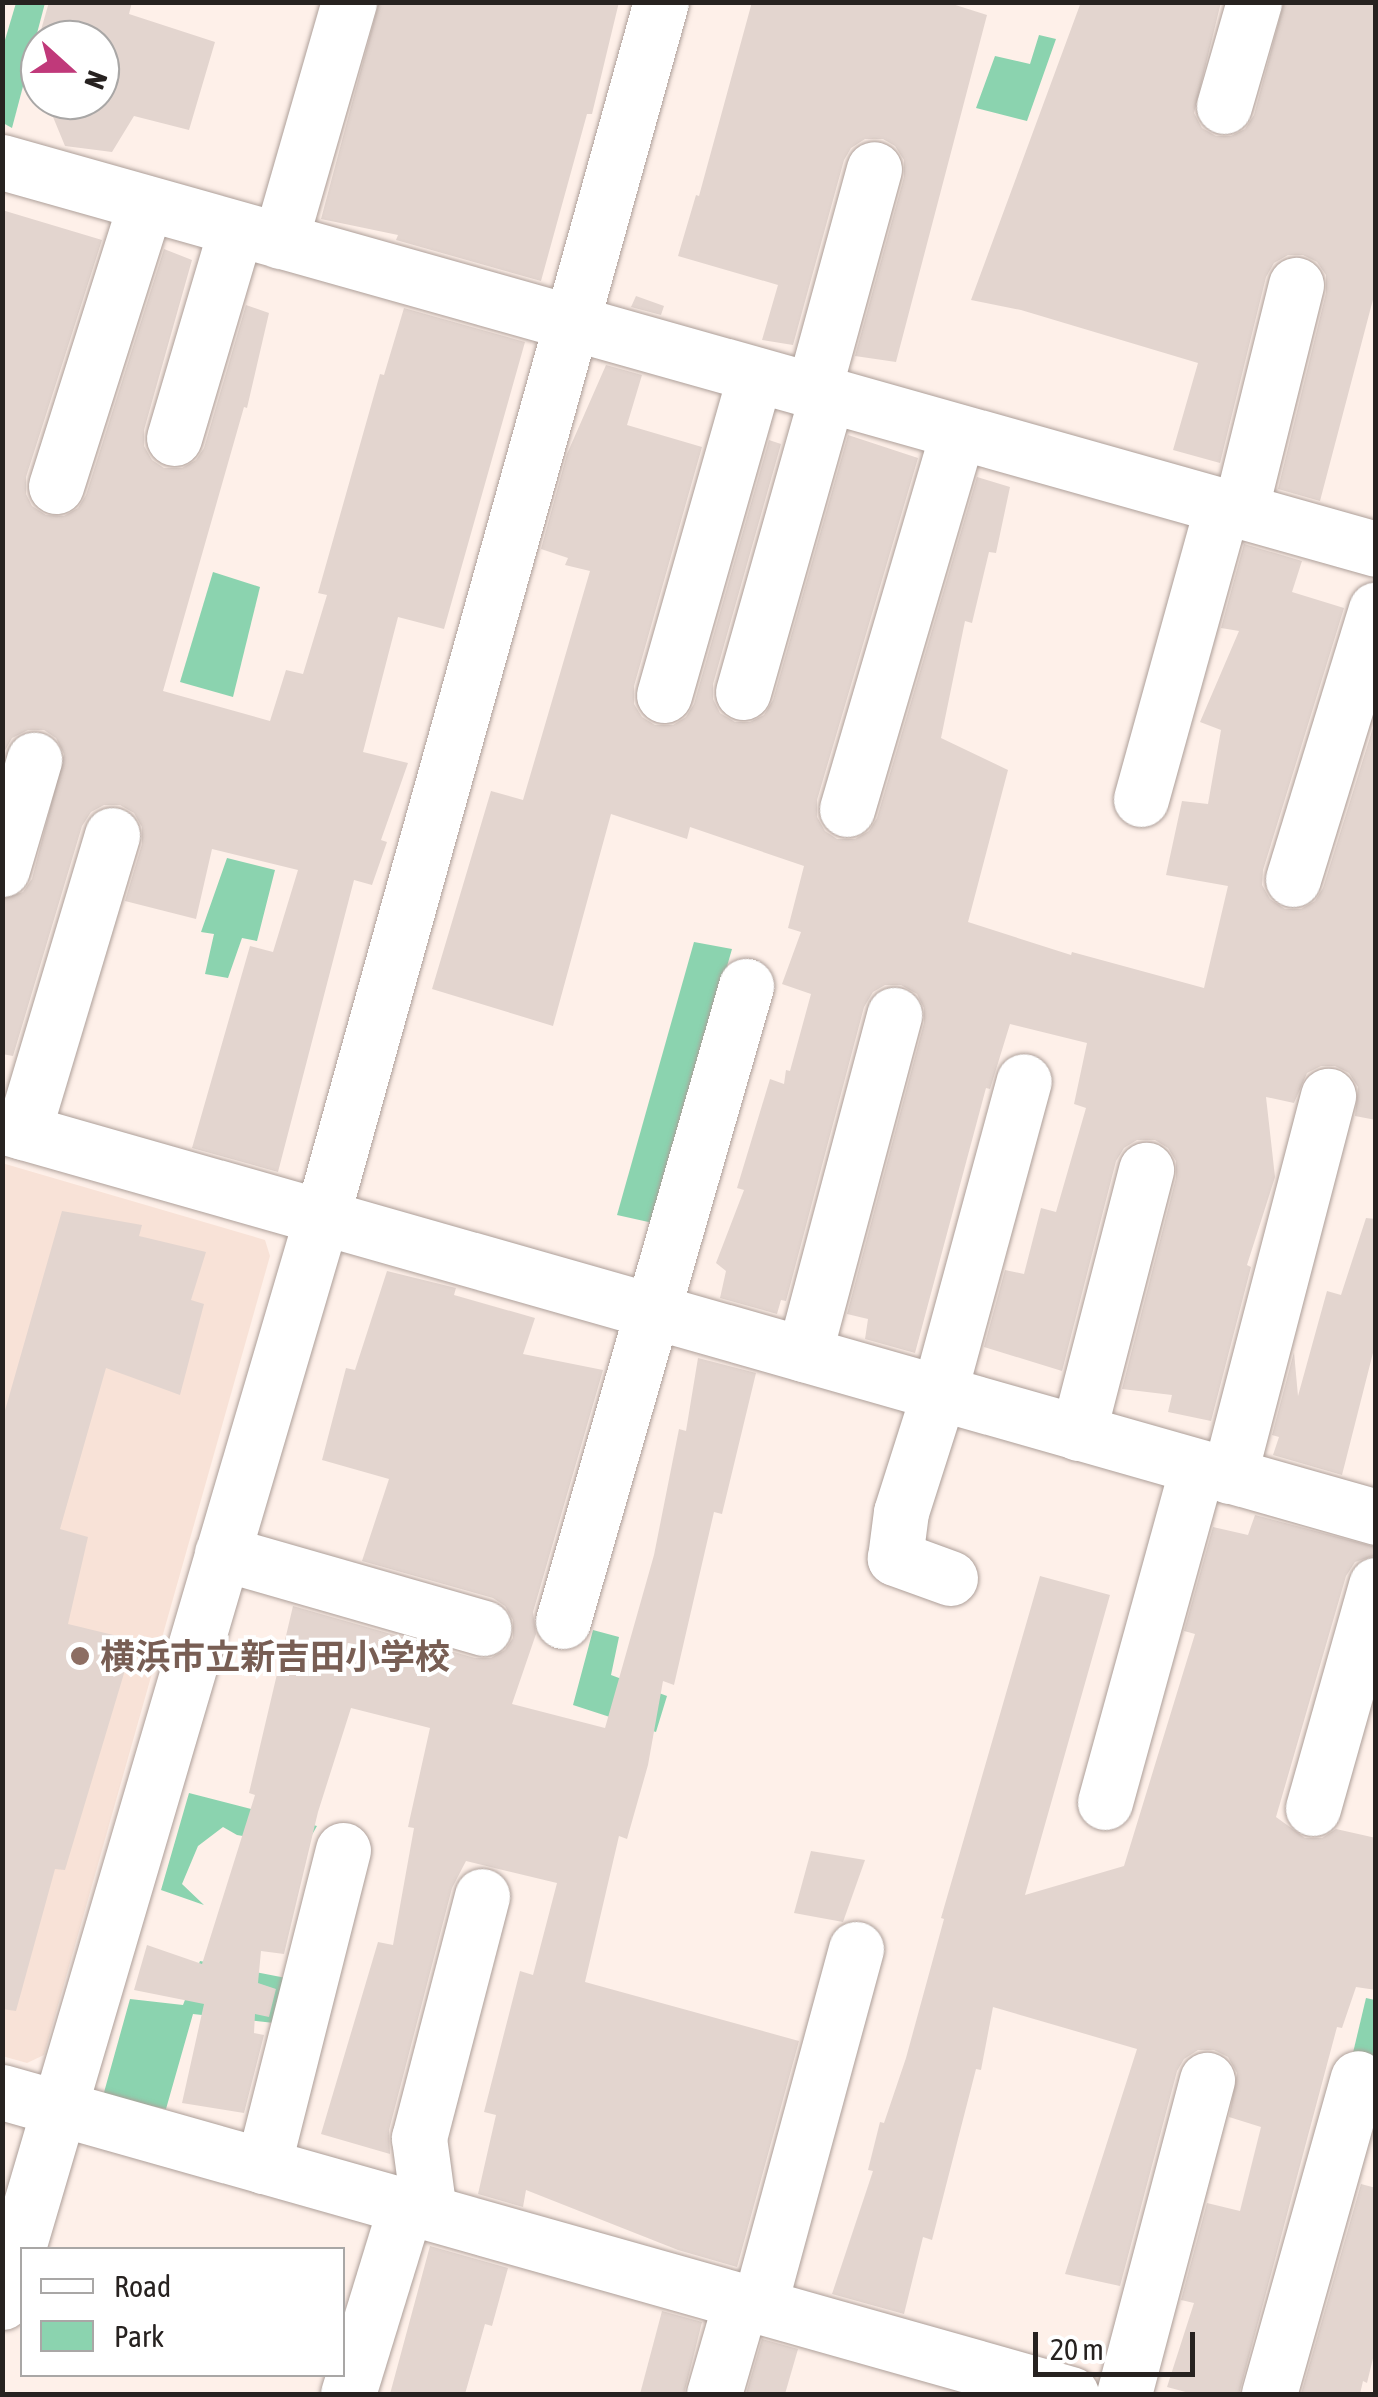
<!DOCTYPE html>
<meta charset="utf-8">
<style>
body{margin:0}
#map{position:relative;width:1378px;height:2397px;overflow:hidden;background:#fef0e9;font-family:"Asap Condensed","Noto Sans JP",sans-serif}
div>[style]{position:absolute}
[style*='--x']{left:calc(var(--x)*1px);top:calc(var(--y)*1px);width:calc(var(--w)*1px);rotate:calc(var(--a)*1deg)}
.built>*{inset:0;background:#f8e2d7}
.green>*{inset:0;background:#8bd3af}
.building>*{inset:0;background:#e3d5cf}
.roads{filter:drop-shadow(0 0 2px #ad9f99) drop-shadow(0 0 2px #ad9f99)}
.minor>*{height:55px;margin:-27.5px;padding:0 27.5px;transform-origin:27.5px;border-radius:27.5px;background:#fff}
.dots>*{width:28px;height:28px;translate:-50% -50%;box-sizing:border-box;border:5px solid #fff;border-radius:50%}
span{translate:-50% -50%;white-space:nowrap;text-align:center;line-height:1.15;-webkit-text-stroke:8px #fff;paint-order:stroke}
.education-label{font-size:35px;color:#785e54;font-weight:700}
.left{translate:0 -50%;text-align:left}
.frame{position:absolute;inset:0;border:5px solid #272220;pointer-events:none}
.legend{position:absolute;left:20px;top:2247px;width:325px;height:130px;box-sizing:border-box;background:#fff;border:2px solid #a9a7a6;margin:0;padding:12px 18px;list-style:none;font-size:30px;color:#272220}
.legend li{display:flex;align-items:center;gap:20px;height:50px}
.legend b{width:50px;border:2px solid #a9a7a6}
.north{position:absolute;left:20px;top:20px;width:100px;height:100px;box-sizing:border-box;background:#fff;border:2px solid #a9a7a6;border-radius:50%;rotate:111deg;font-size:28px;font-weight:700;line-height:40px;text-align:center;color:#272220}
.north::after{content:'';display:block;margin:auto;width:35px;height:45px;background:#c0397a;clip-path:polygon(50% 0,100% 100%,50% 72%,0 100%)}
.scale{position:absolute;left:1033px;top:2332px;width:162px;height:45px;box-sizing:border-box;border:5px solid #272220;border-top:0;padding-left:12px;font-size:30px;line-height:35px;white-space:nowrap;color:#272220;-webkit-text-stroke:8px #fff;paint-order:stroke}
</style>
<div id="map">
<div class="built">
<div style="clip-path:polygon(2px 1163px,265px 1240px,270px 1256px,44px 2055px,27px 2063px,2px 2056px)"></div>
</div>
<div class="green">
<div style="clip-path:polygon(16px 3px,45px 3px,12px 128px,3px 123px,2px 50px)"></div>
<div style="clip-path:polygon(1039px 35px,1056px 39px,1027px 121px,976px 108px,995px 56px,1030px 64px)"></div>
<div style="clip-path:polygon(213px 572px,260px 587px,233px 697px,180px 682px)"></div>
<div style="clip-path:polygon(227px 858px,275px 870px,257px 941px,242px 938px,228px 978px,205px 974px,214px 934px,201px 932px)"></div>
<div style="clip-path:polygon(694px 942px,732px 949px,653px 1223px,617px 1215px)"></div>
<div style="clip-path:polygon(593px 1630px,619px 1637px,611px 1675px,667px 1696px,656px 1732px,573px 1705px)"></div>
<div style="clip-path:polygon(189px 1793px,317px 1826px,305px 1847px,237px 1835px,223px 1827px,198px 1846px,182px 1884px,204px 1905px,161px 1890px)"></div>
<div style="clip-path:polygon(200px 1961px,286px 1978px,274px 2023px,193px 2014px,166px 2109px,103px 2096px,130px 1999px,183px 2005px)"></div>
<div style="clip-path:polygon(1366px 1998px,1375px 2000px,1375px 2066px,1352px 2057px)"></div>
</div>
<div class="building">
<div style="clip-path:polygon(49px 2px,132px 2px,129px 14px,215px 42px,189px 130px,134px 116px,112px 152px,65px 146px,46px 100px,100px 100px,100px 40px,40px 40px,40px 86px,27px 79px)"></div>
<div style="clip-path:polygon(379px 2px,619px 2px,592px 114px,587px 114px,541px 281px,396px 240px,398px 235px,321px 219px)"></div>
<div style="clip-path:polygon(752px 2px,946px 2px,987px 15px,896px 362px,855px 356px,904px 177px,904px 160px,895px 146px,883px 139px,865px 139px,851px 148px,844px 160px,793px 345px,762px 340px,778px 285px,678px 256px,696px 195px,699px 196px)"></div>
<div style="clip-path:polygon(1081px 2px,1221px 2px,1194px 113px,1202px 128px,1216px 136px,1231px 136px,1245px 129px,1254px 115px,1284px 2px,1376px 2px,1376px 288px,1320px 501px,1278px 489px,1326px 293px,1326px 275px,1317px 262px,1303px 255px,1288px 255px,1274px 263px,1266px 277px,1220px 463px,1173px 450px,1198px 363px,1021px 310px,971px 300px)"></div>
<div style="clip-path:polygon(2px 210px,102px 240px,26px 477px,26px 494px,32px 506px,46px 515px,64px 516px,78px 508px,86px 495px,164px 249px,192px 260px,144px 430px,144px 446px,152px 460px,164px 468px,182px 468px,196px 460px,204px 448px,246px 305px,269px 313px,247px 408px,244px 407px,163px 691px,270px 721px,286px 670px,303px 674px,327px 595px,318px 593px,380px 374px,384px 375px,404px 308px,525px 342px,444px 629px,398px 617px,363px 752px,408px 763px,381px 840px,387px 842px,372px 885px,354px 880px,278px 1172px,192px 1148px,250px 946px,273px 952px,298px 870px,212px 849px,196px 919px,125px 901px,142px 844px,142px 827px,134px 813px,120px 805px,104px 805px,91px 812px,82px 826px,13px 1056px,2px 1054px,2px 899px,23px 892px,32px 879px,64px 754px,56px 738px,44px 730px,28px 730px,12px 738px,2px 756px)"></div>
<div style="clip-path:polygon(636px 296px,664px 306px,661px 315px,631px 307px)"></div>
<div style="clip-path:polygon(606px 365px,642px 375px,627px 425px,702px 447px,634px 686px,634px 704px,642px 717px,655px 725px,673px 725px,686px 717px,694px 704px,769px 440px,781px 444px,713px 684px,713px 699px,720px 713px,735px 722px,750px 722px,764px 715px,773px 700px,848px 435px,918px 458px,817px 800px,817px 817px,825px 831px,837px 839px,855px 839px,869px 831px,877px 818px,977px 477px,1010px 487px,996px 553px,989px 552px,972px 623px,965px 621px,941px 738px,1008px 770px,968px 922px,1071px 955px,1072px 952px,1204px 988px,1228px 886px,1166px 875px,1182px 801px,1208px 804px,1221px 730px,1200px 722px,1239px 631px,1221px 628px,1244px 544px,1302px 561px,1292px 592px,1344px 608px,1263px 870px,1262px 885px,1270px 899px,1285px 909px,1301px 909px,1315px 901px,1323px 888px,1376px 718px,1376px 1120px,1355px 1116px,1358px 1087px,1349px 1073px,1335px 1066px,1321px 1066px,1307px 1073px,1294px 1103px,1266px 1097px,1275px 1177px,1247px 1265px,1251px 1267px,1211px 1421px,1168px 1412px,1172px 1395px,1122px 1389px,1176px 1178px,1176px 1161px,1168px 1148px,1155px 1140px,1137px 1140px,1124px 1148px,1116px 1161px,1062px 1371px,984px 1347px,1005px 1270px,1024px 1274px,1041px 1208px,1056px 1212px,1086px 1108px,1074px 1104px,1087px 1043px,1010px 1024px,990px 1089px,986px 1088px,915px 1353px,865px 1339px,868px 1319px,847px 1314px,924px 1023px,924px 1008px,917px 994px,901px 985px,885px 985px,873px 992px,864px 1007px,786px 1301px,781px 1300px,777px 1314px,720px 1298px,726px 1271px,716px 1263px,744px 1190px,737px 1188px,770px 1079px,784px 1084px,786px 1070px,790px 1071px,811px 994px,782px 984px,801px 932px,788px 928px,804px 866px,690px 827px,687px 839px,611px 814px,553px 1026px,432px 989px,491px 791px,523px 800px,590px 571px,565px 565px,568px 558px,541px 549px,567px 454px)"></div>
<div style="clip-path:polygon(62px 1211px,142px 1225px,139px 1236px,206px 1252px,191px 1300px,204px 1304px,180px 1395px,106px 1368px,60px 1529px,88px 1537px,68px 1624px,134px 1640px,65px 1870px,55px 1869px,16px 2011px,2px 2009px,2px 1421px)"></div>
<div style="clip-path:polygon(1366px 1218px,1376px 1219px,1376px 1341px,1342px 1475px,1273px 1455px,1279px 1437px,1272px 1435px,1294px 1352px,1298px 1396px,1327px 1291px,1341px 1295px)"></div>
<div style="clip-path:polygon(387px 1271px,456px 1288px,454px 1295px,535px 1318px,523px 1354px,603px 1370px,533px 1612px,536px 1634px,512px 1704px,605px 1728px,654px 1555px,679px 1429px,686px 1431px,698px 1358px,756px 1373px,722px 1514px,714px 1512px,674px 1685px,663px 1681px,648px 1765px,627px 1839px,619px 1836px,585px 1982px,799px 2041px,737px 2267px,678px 2250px,526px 2190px,523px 2207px,478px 2194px,496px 2115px,484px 2112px,520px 1971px,533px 1975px,557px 1883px,466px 1861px,452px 1888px,389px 2130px,390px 2154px,321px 2134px,378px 1942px,393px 1945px,414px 1828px,408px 1827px,430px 1728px,351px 1708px,318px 1812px,284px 1954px,261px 1951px,258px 1983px,276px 1989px,269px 2017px,255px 2014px,254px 2033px,264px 2035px,244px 2113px,182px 2103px,204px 2004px,134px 1990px,147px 1945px,202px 1964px,255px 1795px,249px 1793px,293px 1606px,475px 1658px,491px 1658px,505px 1650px,513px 1638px,513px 1620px,505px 1606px,493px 1598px,362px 1561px,389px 1479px,322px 1460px,346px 1368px,355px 1370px)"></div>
<div style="clip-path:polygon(1255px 1515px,1376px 1547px,1376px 1555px,1355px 1562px,1346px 1576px,1276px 1817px,1305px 1838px,1322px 1838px,1336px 1829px,1376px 1838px,1376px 1990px,1356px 1987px,1342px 2028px,1337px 2027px,1239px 2394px,1193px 2394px,1167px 2387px,1194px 2303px,1181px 2300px,1207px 2203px,1240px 2211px,1261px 2127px,1229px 2117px,1237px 2073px,1228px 2057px,1214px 2050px,1198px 2050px,1184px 2059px,1177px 2071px,1120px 2286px,1065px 2274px,1137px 2049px,993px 2007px,981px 2070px,976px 2069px,932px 2240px,923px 2237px,904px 2314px,832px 2294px,873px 2171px,868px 2170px,880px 2122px,884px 2123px,906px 2058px,944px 1919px,941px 1918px,1040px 1576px,1110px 1595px,1025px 1895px,1124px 1866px,1195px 1634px,1184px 1631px,1213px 1527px,1248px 1535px)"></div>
<div style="clip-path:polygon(811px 1851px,865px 1860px,843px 1922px,794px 1913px)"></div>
<div style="clip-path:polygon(1361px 2184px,1376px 2188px,1376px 2346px,1367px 2383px,1363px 2381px,1360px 2394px,1301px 2394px)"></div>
<div style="clip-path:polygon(430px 2246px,508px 2268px,492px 2326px,485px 2324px,465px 2394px,390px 2394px)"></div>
<div style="clip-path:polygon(662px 2311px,702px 2322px,684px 2394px,640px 2394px)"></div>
<div style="clip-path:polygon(762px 2339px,798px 2349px,785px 2394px,746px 2394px)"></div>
</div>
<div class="roads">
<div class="minor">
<div style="--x:1224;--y:106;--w:108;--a:-73.9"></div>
<div style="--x:2;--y:162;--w:1427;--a:15.73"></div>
<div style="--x:280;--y:241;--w:249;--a:-73.9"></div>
<div style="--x:813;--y:392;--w:231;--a:-74.7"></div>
<div style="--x:174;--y:438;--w:218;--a:-73.5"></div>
<div style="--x:56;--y:486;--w:297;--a:-72.4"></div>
<div style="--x:1240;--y:511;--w:233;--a:-76.1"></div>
<div style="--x:743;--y:692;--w:309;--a:-74.2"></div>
<div style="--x:664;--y:695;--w:333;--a:-74.1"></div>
<div style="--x:1141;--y:799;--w:304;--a:-74.5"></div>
<div style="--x:847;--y:809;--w:393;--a:-73.6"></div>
<div style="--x:2;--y:869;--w:114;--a:-73.6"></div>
<div style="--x:1293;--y:879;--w:282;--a:-72.9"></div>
<div style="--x:2;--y:1126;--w:1429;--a:15.88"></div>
<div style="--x:23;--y:1132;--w:310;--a:-73.3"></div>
<div style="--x:804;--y:1354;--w:351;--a:-75.1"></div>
<div style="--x:1078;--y:1433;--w:272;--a:-75.5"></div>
<div style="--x:1229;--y:1476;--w:393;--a:-75.4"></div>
<div style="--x:222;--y:1553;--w:272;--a:16"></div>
<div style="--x:950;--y:1578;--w:59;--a:-160"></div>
<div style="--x:895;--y:1558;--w:46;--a:-82.6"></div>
<div style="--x:901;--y:1512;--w:125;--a:-72.3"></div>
<div style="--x:939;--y:1393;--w:323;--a:-74.8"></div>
<div style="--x:563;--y:1621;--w:661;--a:-73.92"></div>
<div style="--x:1105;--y:1802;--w:347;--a:-74.6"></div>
<div style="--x:1313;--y:1808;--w:232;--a:-74.2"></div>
<div style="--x:2;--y:2092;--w:1111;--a:15.78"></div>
<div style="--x:263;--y:2166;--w:326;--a:-75.8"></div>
<div style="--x:429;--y:2212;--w:75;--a:-97.7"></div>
<div style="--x:419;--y:2138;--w:250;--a:-75.4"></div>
<div style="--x:2;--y:2302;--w:1132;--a:-73.58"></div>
<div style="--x:322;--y:1216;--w:1260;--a:-74.4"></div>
<div style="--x:759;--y:2306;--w:370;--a:-74.8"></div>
<div style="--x:348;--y:2394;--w:197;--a:-72.9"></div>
<div style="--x:714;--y:2394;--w:97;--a:-73.8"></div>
<div style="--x:1124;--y:2394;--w:325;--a:-75.2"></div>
<div style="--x:1269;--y:2394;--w:328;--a:-74.3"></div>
</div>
</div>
<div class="dots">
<div style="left:80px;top:1656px;background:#8d6e63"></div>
</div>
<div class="education-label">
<span class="left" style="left:100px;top:1656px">横浜市立新吉田小学校</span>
</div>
<div class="frame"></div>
<ul class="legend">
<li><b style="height:12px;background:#fff"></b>Road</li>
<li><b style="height:28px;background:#8bd3af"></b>Park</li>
</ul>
<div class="north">N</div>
<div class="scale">20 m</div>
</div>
